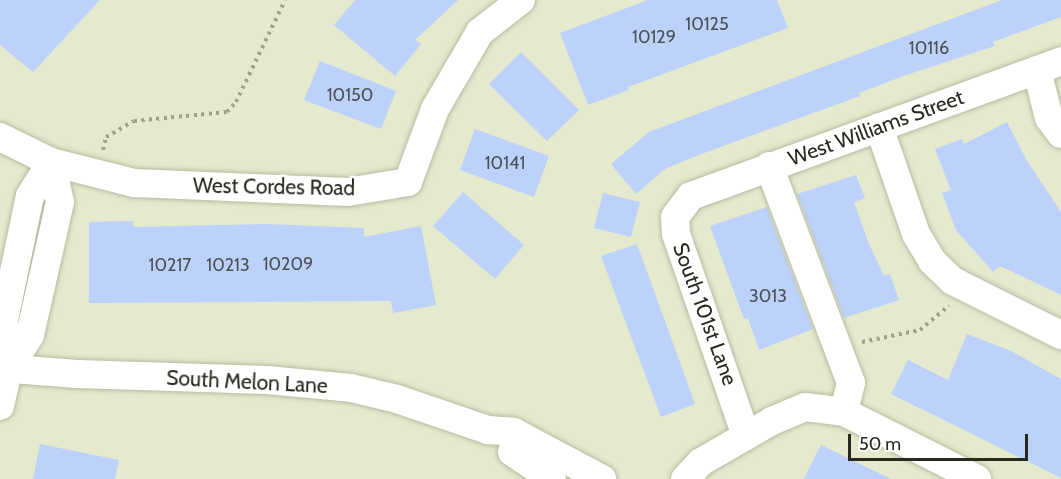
<!DOCTYPE html>
<style>
body{margin:0}
#map{position:relative;width:1061px;height:479px;overflow:hidden;background:#e5e9cd;font-family:Cabin,sans-serif}
div>[style]{position:absolute}
[style*='--x']{left:calc(var(--x)*1px);top:calc(var(--y)*1px);width:calc(var(--w)*1px);rotate:calc(var(--a)*1deg)}
.building>*{inset:0;background:#bcd2fa}
.path>*{height:4px;margin-top:-2px;transform-origin:0;background:repeating-linear-gradient(90deg,#9fa28d 0 3px,transparent 0 7.5px)}
.roads{filter:drop-shadow(0 0 2px #b8bba0) drop-shadow(0 0 2px #b8bba0)}
.minor>*{height:28px;margin:-14px;padding:0 14px;transform-origin:14px;border-radius:14px;background:#fff}
span{translate:-50% -50%;white-space:nowrap;text-align:center;line-height:1.15;-webkit-text-stroke:5px #fff;paint-order:stroke}
.number-label{font-size:18px;color:#4c5255}
.number-label span{-webkit-text-stroke-width:0}
.street-label{font-size:21px;color:#27281e}
.scale{position:absolute;left:848px;top:434px;width:180px;height:27px;box-sizing:border-box;border:3px solid #27281e;border-top:0;padding-left:8px;font-size:18px;line-height:21px;white-space:nowrap;color:#27281e;-webkit-text-stroke:4px #fff;paint-order:stroke}
</style>
<div id="map">
<div class="building">
<div style="clip-path:polygon(0 0,100px 0,33px 72px,0 45px)"></div>
<div style="clip-path:polygon(355px 0,458px 0,415px 40px,421px 44px,395px 76px,334px 25px)"></div>
<div style="clip-path:polygon(648px 0,777px 0,788px 28px,628px 87px,629px 90px,588px 105px,560px 33px)"></div>
<div style="clip-path:polygon(1002px 0,1061px 0,1061px 17px,993px 42px,995px 46px,906px 75px,859px 93px,860px 96px,696px 156px,665px 169px,636px 194px,611px 164px,649px 132px)"></div>
<div style="clip-path:polygon(521px 52px,579px 110px,547px 141px,489px 84px)"></div>
<div style="clip-path:polygon(320px 61px,396px 91px,381px 129px,304px 100px)"></div>
<div style="clip-path:polygon(1007px 122px,1027px 161px,1061px 212px,1061px 295px,1000px 266px,993px 272px,956px 230px,942px 193px,951px 190px,935px 149px,962px 139px,964px 144px)"></div>
<div style="clip-path:polygon(475px 129px,549px 156px,534px 197px,460px 170px)"></div>
<div style="clip-path:polygon(856px 175px,865px 198px,854px 202px,869px 244px,884px 276px,890px 274px,899px 300px,844px 318px,797px 194px)"></div>
<div style="clip-path:polygon(463px 192px,524px 245px,495px 279px,433px 226px)"></div>
<div style="clip-path:polygon(603px 193px,640px 202px,631px 237px,594px 228px)"></div>
<div style="clip-path:polygon(767px 207px,813px 329px,759px 350px,748px 318px,744px 319px,710px 226px)"></div>
<div style="clip-path:polygon(133px 221px,133px 227px,266px 224px,364px 228px,364px 237px,421px 226px,436px 305px,393px 313px,391px 301px,89px 303px,89px 222px)"></div>
<div style="clip-path:polygon(637px 244px,695px 404px,661px 417px,601px 256px)"></div>
<div style="clip-path:polygon(967px 334px,1011px 351px,1061px 379px,1061px 478px,891px 394px,908px 360px,948px 380px)"></div>
<div style="clip-path:polygon(40px 444px,119px 460px,115px 479px,33px 479px)"></div>
<div style="clip-path:polygon(821px 445px,891px 479px,804px 479px)"></div>
</div>
<div class="path">
<div style="--x:103;--y:150;--w:13;--a:-77"></div>
<div style="--x:106;--y:137;--w:32;--a:-30"></div>
<div style="--x:134;--y:121;--w:93;--a:-5.5"></div>
<div style="--x:227;--y:112;--w:13;--a:-48"></div>
<div style="--x:236;--y:102;--w:113;--a:-64.3"></div>
<div style="--x:862;--y:342;--w:59;--a:-11.7"></div>
<div style="--x:920;--y:330;--w:38;--a:-40"></div>
</div>
<div class="roads">
<div class="minor">
<div style="--x:1037;--y:70;--w:49;--a:76"></div>
<div style="--x:1049;--y:118;--w:20;--a:53"></div>
<div style="--x:879;--y:127;--w:113;--a:70.9"></div>
<div style="--x:916;--y:234;--w:31;--a:59"></div>
<div style="--x:932;--y:261;--w:29;--a:44"></div>
<div style="--x:953;--y:281;--w:121;--a:26.6"></div>
<div style="--x:0;--y:137;--w:57;--a:26.1"></div>
<div style="--x:51;--y:162;--w:86;--a:14.2"></div>
<div style="--x:134;--y:183;--w:214;--a:2.4"></div>
<div style="--x:348;--y:192;--w:61;--a:-9.5"></div>
<div style="--x:408;--y:182;--w:78;--a:-69.7"></div>
<div style="--x:435;--y:109;--w:89;--a:-59.7"></div>
<div style="--x:480;--y:32;--w:52;--a:-38"></div>
<div style="--x:769;--y:166;--w:232;--a:69.3"></div>
<div style="--x:851;--y:383;--w:30;--a:104"></div>
<div style="--x:0;--y:368;--w:77;--a:4.5"></div>
<div style="--x:77;--y:374;--w:190;--a:1.8"></div>
<div style="--x:267;--y:380;--w:84;--a:5.4"></div>
<div style="--x:351;--y:388;--w:47;--a:13.4"></div>
<div style="--x:397;--y:399;--w:96;--a:18.8"></div>
<div style="--x:488;--y:430;--w:26;--a:4"></div>
<div style="--x:514;--y:432;--w:100;--a:28.1"></div>
<div style="--x:8;--y:370;--w:50;--a:-94.6"></div>
<div style="--x:4;--y:320;--w:127;--a:-78.2"></div>
<div style="--x:30;--y:196;--w:40;--a:-58"></div>
<div style="--x:0;--y:406;--w:37;--a:-77"></div>
<div style="--x:8;--y:370;--w:41;--a:-57.8"></div>
<div style="--x:30;--y:335;--w:136;--a:-77.3"></div>
<div style="--x:60;--y:202;--w:41;--a:-102.7"></div>
<div style="--x:746;--y:436;--w:214;--a:-109.1"></div>
<div style="--x:676;--y:234;--w:17;--a:-93"></div>
<div style="--x:675;--y:217;--w:26;--a:-53"></div>
<div style="--x:691;--y:196;--w:394;--a:-20"></div>
<div style="--x:512;--y:452;--w:48;--a:34"></div>
<div style="--x:685;--y:479;--w:23;--a:-47"></div>
<div style="--x:701;--y:462;--w:82;--a:-30"></div>
<div style="--x:772;--y:421;--w:36;--a:-23"></div>
<div style="--x:805;--y:407;--w:39;--a:7"></div>
<div style="--x:844;--y:412;--w:149;--a:26.7"></div>
</div>
</div>
<div class="number-label">
<span style="left:707px;top:24px">10125</span>
<span style="left:654px;top:37px">10129</span>
<span style="left:929px;top:48px">10116</span>
<span style="left:350px;top:95px">10150</span>
<span style="left:505px;top:163px">10141</span>
<span style="left:288px;top:264px">10209</span>
<span style="left:170px;top:265px">10217</span>
<span style="left:228px;top:265px">10213</span>
<span style="left:768px;top:296px">3013</span>
</div>
<div class="street-label">
<span style="left:876px;top:128px;rotate:-20deg">West Williams Street</span>
<span style="left:274px;top:187px;rotate:1deg">West Cordes Road</span>
<span style="left:705px;top:314px;rotate:70deg">South 101st Lane</span>
<span style="left:247px;top:382px;rotate:3deg">South Melon Lane</span>
</div>
<div class="scale">50 m</div>
</div>
